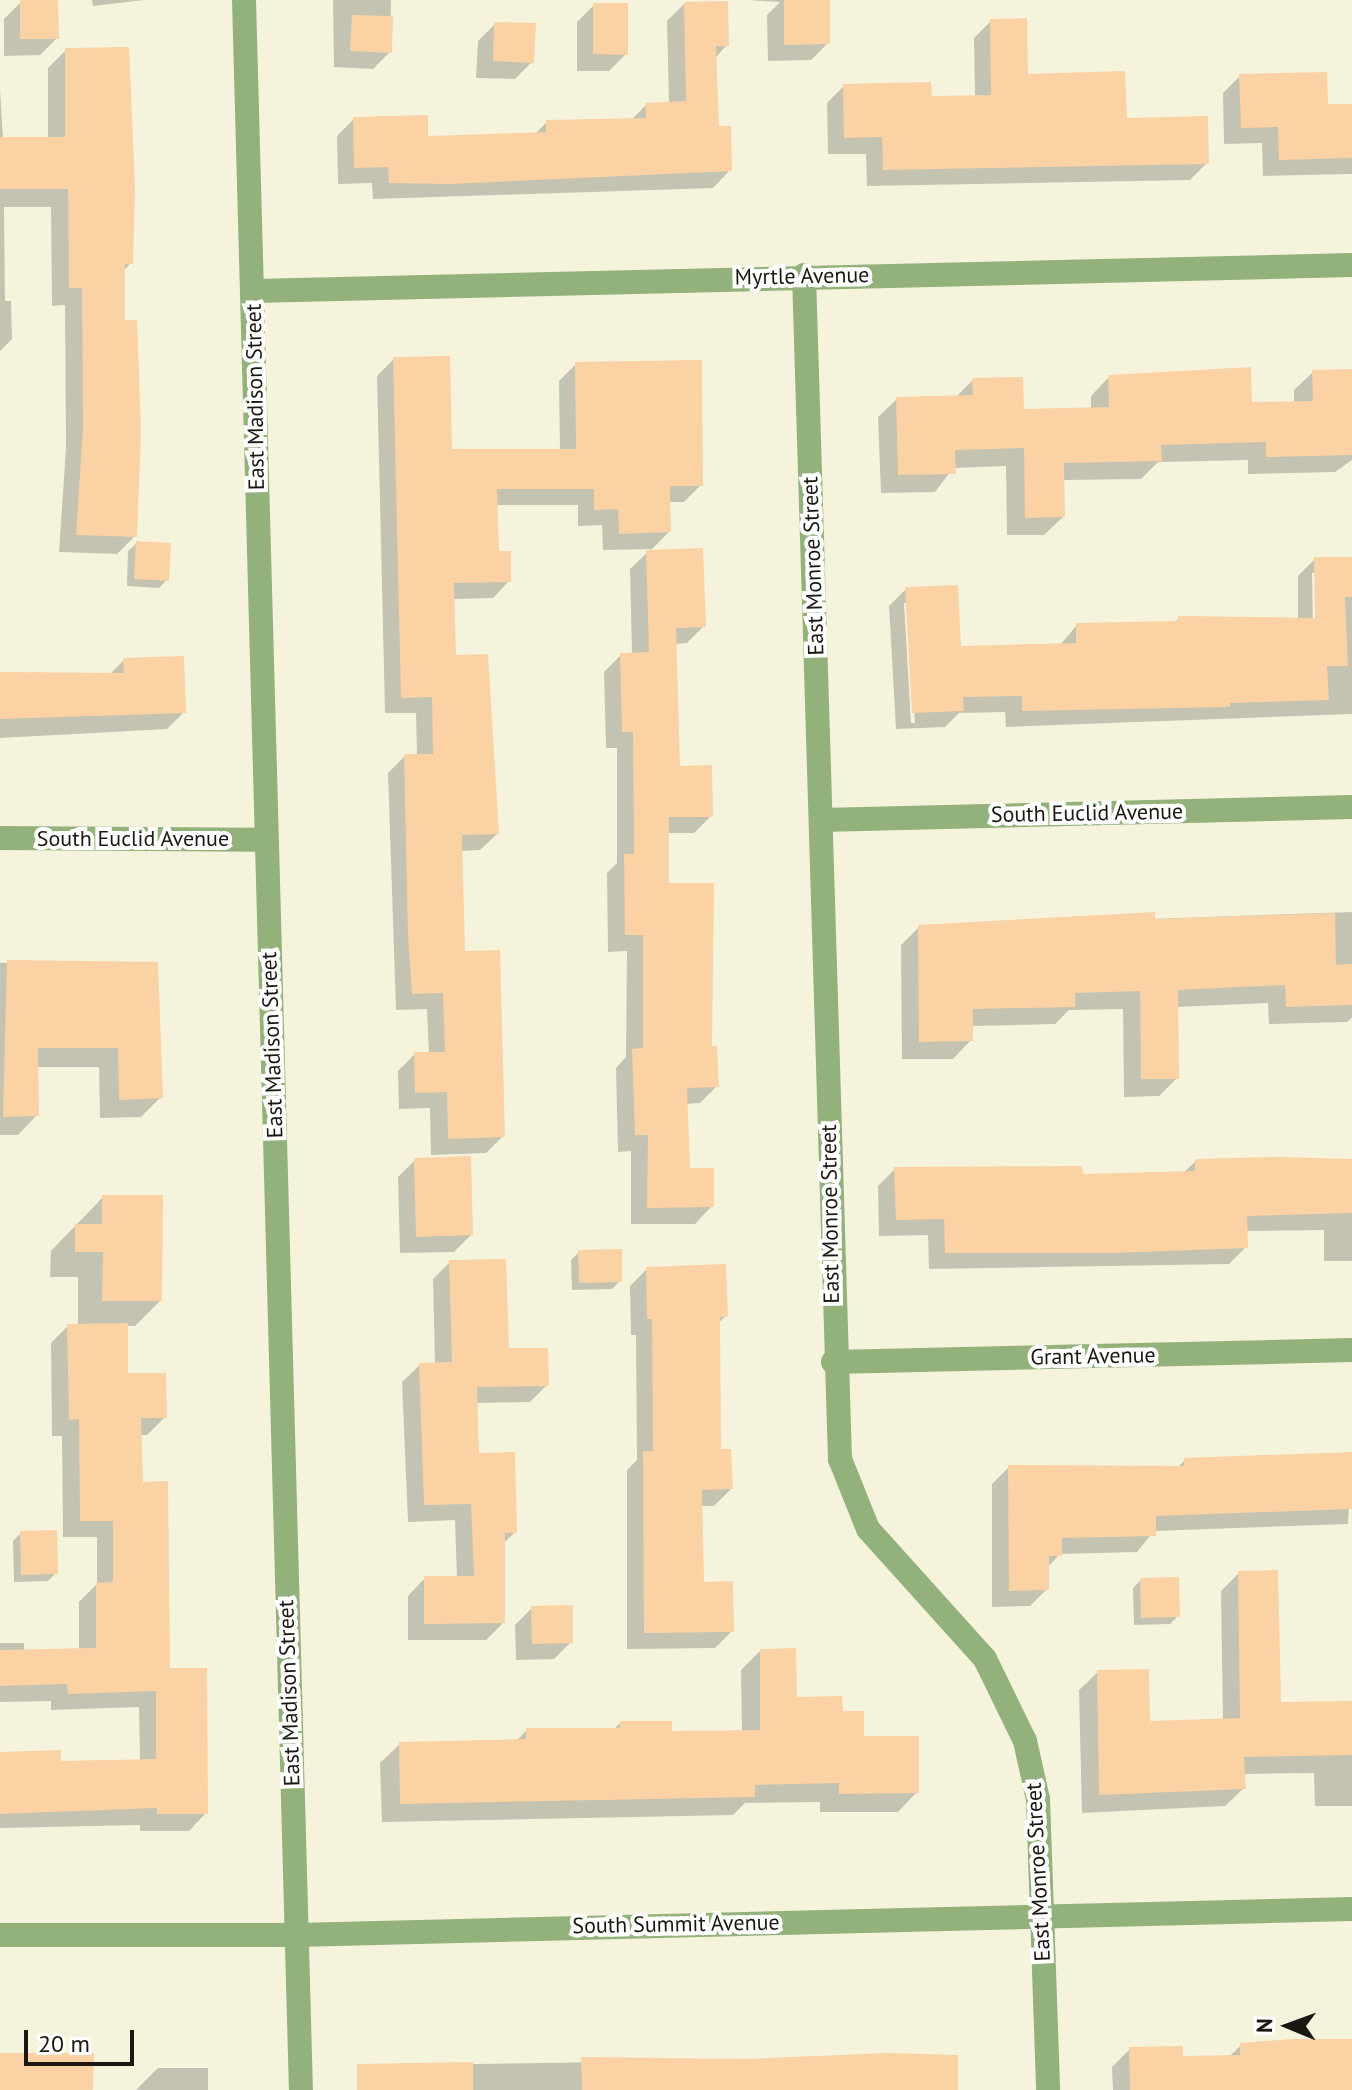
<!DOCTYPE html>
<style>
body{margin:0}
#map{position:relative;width:1352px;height:2090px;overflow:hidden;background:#f6f3dd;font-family:"PT Sans",sans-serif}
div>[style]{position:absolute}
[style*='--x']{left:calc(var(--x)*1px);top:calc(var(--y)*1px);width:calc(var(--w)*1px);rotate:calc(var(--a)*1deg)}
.shadow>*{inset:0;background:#0003}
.building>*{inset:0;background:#fad2a4}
.street>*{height:24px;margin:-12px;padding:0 12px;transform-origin:12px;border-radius:12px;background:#93b17a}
span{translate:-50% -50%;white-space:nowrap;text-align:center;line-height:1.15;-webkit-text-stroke:8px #fff;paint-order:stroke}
.street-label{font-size:22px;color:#191810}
.north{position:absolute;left:1248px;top:1986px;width:80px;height:80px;-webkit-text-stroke:6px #fff;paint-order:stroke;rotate:271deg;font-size:22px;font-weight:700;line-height:32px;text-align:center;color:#191810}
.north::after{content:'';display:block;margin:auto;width:28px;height:36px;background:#191810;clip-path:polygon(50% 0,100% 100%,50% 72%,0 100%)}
.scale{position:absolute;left:24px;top:2030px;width:110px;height:36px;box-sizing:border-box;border:4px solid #191810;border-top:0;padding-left:10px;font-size:24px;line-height:28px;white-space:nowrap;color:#191810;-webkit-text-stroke:6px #fff;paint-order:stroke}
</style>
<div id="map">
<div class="shadow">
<div style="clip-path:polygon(92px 0,144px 0,93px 6px)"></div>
<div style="clip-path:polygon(333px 0,391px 0,390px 52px,373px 69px,334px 67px)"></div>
<div style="clip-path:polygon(747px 0,828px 0,828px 43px,811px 60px,768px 61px,767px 15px,780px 2px)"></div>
<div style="clip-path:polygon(21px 2px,57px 38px,40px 55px,4px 56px,4px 19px)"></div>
<div style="clip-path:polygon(684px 4px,727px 45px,715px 58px,717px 128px,730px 170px,713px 188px,373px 199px,372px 183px,338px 184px,337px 136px,354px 119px,426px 138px,534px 135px,547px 122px,631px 120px,646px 105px,669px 104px,667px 21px)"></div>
<div style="clip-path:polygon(594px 5px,626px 54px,609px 71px,577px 71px,577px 22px)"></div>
<div style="clip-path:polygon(991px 21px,1026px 76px,1207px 163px,1190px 180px,867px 186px,866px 154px,828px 154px,827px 103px,844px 86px,930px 98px,975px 97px,974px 38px)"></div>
<div style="clip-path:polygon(495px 24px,532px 62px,515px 79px,476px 78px,478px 41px)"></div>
<div style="clip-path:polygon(66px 50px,131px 263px,123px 271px,123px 322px,135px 536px,117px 554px,59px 552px,66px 448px,65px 305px,52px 306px,51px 207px,4px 207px,5px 301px,11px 301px,12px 339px,0 351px,0 89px,3px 139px,48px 139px,48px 68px)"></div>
<div style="clip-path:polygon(1240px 76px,1326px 106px,1352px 106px,1352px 174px,1263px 176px,1262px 143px,1224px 144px,1223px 93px)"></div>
<div style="clip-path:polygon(394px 359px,450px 451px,560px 451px,559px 381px,576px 364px,701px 485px,684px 502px,669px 502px,669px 532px,649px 552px,704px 626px,687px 643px,675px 644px,679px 768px,711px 816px,694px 833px,667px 833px,667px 885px,717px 1086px,700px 1103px,686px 1104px,688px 1170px,712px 1206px,695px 1224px,631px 1224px,631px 1151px,618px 1152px,616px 1068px,626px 1057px,627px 951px,608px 952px,607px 873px,617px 863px,617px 748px,606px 748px,604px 672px,621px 655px,632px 655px,630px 569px,651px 549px,603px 550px,602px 525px,578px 526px,578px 505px,496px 505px,497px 553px,509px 581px,493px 598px,453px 599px,454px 657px,497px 834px,480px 850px,460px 851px,463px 953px,503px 1136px,486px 1153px,431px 1155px,430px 1108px,399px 1109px,398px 1071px,415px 1054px,429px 1054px,427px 1009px,396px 1010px,388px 773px,405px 756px,417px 756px,416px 713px,385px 713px,377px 376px)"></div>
<div style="clip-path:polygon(1352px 371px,1352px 460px,1335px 472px,1248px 474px,1248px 460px,1158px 462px,1141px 479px,1063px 480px,1063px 517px,1044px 535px,1007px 535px,1006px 466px,953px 468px,935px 492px,881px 493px,878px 417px,897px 399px,956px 397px,973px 380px,1022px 411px,1091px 409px,1091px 396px,1109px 377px,1250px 404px,1294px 403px,1294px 390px,1313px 372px)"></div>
<div style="clip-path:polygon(137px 543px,167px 580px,159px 588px,127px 586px,128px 551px)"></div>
<div style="clip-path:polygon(evenodd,1315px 559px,1352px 559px,1352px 714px,1006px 727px,1005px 712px,959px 713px,945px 727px,896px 729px,889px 606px,906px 589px,959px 648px,1060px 645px,1077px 625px,1174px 623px,1179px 618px,1298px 620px,1298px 576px,1315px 559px,1312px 573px,1316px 573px,1317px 628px,1313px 628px,1312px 573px,1315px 559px,904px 603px,908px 603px,915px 723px,911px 723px,904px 603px)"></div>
<div style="clip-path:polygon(124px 660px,184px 712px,167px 729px,0 738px,0 674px,109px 675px)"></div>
<div style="clip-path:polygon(1352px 912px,1352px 1018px,1347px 1022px,1269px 1024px,1268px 1003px,1176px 1007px,1177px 1078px,1159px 1096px,1124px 1097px,1123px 1009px,1069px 1010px,1055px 1024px,971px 1026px,971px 1040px,953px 1059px,902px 1059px,901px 945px,919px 927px)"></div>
<div style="clip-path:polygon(0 963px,156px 964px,161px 1097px,141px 1117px,100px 1118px,99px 1067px,36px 1067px,37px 1115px,18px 1135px,0 1135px)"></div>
<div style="clip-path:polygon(415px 1160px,471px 1235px,454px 1252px,400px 1253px,398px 1177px)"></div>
<div style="clip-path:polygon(1352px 1160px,1352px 1261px,1324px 1261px,1324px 1230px,1245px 1231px,1246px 1247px,1229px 1264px,929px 1269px,928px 1235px,879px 1236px,878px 1186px,895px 1169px,1081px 1176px,1183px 1173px,1196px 1161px)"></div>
<div style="clip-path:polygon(103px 1197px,160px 1301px,135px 1326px,126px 1326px,126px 1375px,165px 1417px,147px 1435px,140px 1435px,141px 1484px,168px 1670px,206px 1813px,189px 1831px,140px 1831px,140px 1825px,0 1828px,0 1754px,59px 1763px,140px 1761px,139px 1707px,51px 1710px,51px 1701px,0 1702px,0 1643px,24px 1643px,24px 1652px,79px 1651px,79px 1602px,97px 1584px,97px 1537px,63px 1537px,62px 1436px,52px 1436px,51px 1343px,68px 1326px,78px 1326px,78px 1277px,50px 1277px,51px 1251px)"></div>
<div style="clip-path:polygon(579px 1252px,620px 1281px,612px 1289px,572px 1290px,571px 1260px)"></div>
<div style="clip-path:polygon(450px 1262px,507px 1350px,547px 1385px,530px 1402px,475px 1403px,477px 1455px,515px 1532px,503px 1544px,503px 1623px,486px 1640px,408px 1640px,408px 1596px,425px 1578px,457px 1578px,455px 1520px,408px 1522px,402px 1382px,420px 1365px,435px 1364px,433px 1279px)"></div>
<div style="clip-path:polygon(647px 1269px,726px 1316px,718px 1323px,719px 1451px,731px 1489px,714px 1506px,700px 1506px,702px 1584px,732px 1631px,715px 1648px,627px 1649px,627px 1470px,637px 1460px,636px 1335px,631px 1335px,630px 1286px)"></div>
<div style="clip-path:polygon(1352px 1454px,1348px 1524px,1154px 1531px,1137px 1552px,1060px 1554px,1047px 1568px,1047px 1589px,1030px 1606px,992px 1607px,992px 1484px,1009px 1467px,1177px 1468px,1185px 1460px)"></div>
<div style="clip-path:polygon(21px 1533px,56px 1573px,48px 1581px,14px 1582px,13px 1541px)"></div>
<div style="clip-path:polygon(1239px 1573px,1279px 1704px,1352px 1703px,1352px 1806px,1315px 1806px,1314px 1773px,1243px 1774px,1244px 1788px,1225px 1806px,1082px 1813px,1079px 1690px,1098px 1672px,1148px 1723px,1223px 1721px,1221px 1591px)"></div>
<div style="clip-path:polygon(1141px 1580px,1178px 1616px,1170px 1624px,1134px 1625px,1133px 1588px)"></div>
<div style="clip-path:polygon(532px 1608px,571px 1642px,554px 1659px,516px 1660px,515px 1625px)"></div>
<div style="clip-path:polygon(760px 1651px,795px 1699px,841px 1713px,917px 1792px,898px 1812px,820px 1812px,820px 1802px,745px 1803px,733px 1815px,382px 1822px,380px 1763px,400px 1744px,516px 1741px,527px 1730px,613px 1730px,620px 1723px,670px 1733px,742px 1732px,741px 1670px)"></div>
<div style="clip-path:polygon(1352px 2041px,1352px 2090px,1113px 2090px,1112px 2067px,1130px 2049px,1181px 2058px,1228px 2058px,1241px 2045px)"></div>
<div style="clip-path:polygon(679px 2061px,679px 2090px,394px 2090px,412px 2065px)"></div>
<div style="clip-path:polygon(158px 2068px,208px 2068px,208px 2090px,136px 2090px)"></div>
</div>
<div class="building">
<div style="clip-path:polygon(20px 0,58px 0,59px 39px,20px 39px)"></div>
<div style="clip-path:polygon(784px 0,830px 0,830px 44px,784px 45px)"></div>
<div style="clip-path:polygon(728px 1px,729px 46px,716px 46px,719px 126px,731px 126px,732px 171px,450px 184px,389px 183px,388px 167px,354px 168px,353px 117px,428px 115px,428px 136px,546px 132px,546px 120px,646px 118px,645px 103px,686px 101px,684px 2px)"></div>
<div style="clip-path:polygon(593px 3px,628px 3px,628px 55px,593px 54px)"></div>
<div style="clip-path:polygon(352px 15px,393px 16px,392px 53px,350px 51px)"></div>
<div style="clip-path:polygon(1027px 18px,1028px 74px,1125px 71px,1127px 118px,1208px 116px,1209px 164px,883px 170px,882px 137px,844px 138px,843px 84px,931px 82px,932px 96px,991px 95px,990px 19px)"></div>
<div style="clip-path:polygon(494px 22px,536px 23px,534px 63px,493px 61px)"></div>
<div style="clip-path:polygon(129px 47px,135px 189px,133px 264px,125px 264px,125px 320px,137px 320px,141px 431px,137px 537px,76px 535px,83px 428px,82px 288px,69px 288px,68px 189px,0 189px,0 137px,65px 137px,65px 48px)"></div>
<div style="clip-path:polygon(1327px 72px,1328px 104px,1352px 104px,1352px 158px,1279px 160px,1278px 127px,1241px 128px,1239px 74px)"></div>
<div style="clip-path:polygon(450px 356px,452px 449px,576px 449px,575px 362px,702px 360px,703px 486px,670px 486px,671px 532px,619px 534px,618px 509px,594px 510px,594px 489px,497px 489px,499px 551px,511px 551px,511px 582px,454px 583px,456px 655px,488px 654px,499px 834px,462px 835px,465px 951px,500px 950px,505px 1137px,448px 1139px,447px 1092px,415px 1093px,414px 1052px,445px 1052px,443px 993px,412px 994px,408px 936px,404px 754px,433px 754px,432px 697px,401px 698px,393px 357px)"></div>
<div style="clip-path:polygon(1251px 367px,1252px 402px,1313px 401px,1312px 370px,1352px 369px,1352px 455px,1266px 457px,1266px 442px,1161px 445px,1162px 461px,1064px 463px,1065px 517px,1025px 518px,1024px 448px,955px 450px,956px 474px,898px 475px,896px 397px,973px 395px,972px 378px,1023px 377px,1024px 409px,1109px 407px,1108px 375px)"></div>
<div style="clip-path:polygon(136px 541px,171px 543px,169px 581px,134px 579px)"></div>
<div style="clip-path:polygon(703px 548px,706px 627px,676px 628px,680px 766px,712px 765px,713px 817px,669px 817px,669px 883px,714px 883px,712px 1046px,717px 1046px,719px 1087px,687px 1088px,690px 1168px,714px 1168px,714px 1207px,647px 1208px,648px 1135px,635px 1135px,632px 1049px,643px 1048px,643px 935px,625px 935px,624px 854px,634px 854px,633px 732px,622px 732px,620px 653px,649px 652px,646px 550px)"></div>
<div style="clip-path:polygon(1314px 557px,1352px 557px,1352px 597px,1345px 597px,1348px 666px,1327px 666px,1329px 700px,1230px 703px,1230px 707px,1022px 711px,1022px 696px,963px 697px,964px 711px,912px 713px,905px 587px,958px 585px,961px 646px,1076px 643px,1076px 623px,1178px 621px,1178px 616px,1315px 618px)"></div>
<div style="clip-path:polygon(184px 656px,186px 713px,0 719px,0 672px,124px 673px,123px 658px)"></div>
<div style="clip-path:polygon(1155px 912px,1155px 919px,1335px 913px,1336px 965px,1352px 964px,1352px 1005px,1286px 1007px,1285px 985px,1178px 990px,1179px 1079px,1141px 1079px,1140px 991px,1075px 993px,1075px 1007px,973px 1009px,973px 1041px,919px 1042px,918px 925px)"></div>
<div style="clip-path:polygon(7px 960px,158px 962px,163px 1098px,119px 1100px,118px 1048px,38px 1048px,39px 1116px,3px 1117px)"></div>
<div style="clip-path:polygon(471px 1156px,473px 1235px,416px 1237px,414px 1158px)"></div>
<div style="clip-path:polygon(1277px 1157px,1352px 1159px,1352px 1213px,1247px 1216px,1248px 1248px,1114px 1253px,945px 1253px,944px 1219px,896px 1220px,894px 1167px,1082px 1166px,1083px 1174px,1195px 1171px,1195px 1159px)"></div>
<div style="clip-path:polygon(102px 1195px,163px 1195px,162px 1301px,102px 1301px,103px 1252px,75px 1252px,75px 1224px,102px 1224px)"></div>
<div style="clip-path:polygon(622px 1249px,622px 1282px,579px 1283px,578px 1250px)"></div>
<div style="clip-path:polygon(506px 1259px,509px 1348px,548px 1348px,549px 1386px,477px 1387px,479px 1453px,515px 1452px,517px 1533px,505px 1533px,505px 1623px,424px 1624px,424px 1576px,474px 1576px,471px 1504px,424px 1505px,419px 1363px,452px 1362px,449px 1260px)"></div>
<div style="clip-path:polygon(726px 1264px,728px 1317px,720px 1317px,721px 1449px,731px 1449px,733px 1489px,702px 1490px,704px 1582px,733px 1581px,734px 1632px,644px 1633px,643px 1451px,653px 1451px,652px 1319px,647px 1319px,646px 1267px)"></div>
<div style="clip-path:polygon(128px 1323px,128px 1373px,166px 1373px,167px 1418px,141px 1418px,143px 1482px,168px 1481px,170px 1668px,207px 1668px,208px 1814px,157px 1814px,157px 1808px,0 1814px,0 1752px,61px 1750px,61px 1761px,156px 1759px,156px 1691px,68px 1694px,67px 1684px,0 1686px,0 1650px,96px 1648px,96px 1583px,113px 1582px,113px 1521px,80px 1521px,79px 1419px,69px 1420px,67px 1324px)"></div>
<div style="clip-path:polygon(1352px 1452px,1352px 1509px,1156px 1516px,1156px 1536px,1062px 1538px,1062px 1556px,1049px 1556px,1049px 1590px,1009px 1591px,1008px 1465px,1184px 1466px,1184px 1458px)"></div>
<div style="clip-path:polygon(57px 1530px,58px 1574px,21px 1575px,20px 1531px)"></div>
<div style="clip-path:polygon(1278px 1570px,1281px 1702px,1352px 1701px,1352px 1755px,1244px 1757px,1246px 1789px,1099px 1795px,1097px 1670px,1149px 1669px,1150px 1721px,1240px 1718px,1238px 1571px)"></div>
<div style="clip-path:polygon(1179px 1577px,1180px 1617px,1141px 1618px,1140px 1578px)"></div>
<div style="clip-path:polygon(573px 1605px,573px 1643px,532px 1644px,531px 1606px)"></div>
<div style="clip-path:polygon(796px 1648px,797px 1697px,842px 1696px,843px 1711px,864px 1711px,864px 1736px,919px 1736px,919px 1793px,839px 1794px,839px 1783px,755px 1785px,755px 1797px,400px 1804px,399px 1742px,526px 1739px,526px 1728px,620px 1728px,620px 1721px,672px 1721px,672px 1731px,760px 1730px,760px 1649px)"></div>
<div style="clip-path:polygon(1292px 2039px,1352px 2039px,1352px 2090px,1130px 2090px,1129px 2047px,1183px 2046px,1183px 2056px,1240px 2055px,1240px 2043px)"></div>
<div style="clip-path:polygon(0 2053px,94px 2053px,93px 2090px,0 2090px)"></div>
<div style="clip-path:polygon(888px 2053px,958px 2055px,958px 2090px,582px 2090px,581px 2057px,747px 2059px)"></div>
<div style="clip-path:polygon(473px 2062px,473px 2090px,357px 2090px,357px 2064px)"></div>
</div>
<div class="street">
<div style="--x:244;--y:0;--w:2091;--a:88.44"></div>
<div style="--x:804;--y:275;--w:1185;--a:88.26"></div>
<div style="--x:840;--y:1459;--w:75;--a:68.2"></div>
<div style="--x:868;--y:1529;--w:175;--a:48"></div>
<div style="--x:985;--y:1659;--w:91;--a:64"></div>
<div style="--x:1025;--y:1741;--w:59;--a:77.4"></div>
<div style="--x:1038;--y:1799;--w:291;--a:88"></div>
<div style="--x:252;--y:291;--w:1100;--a:-1.35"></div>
<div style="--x:821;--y:820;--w:531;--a:-1.4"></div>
<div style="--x:0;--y:838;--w:266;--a:0.4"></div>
<div style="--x:833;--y:1362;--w:519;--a:-1.32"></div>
<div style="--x:0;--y:1935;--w:296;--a:0"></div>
<div style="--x:296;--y:1935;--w:1056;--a:-1.41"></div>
</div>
<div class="street-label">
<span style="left:802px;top:276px;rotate:-1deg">Myrtle Avenue</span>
<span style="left:255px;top:397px;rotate:-91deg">East Madison Street</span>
<span style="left:813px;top:566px;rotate:-92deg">East Monroe Street</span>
<span style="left:1087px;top:813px;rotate:-1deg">South Euclid Avenue</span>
<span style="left:133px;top:839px">South Euclid Avenue</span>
<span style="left:272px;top:1045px;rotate:-92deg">East Madison Street</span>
<span style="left:830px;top:1214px;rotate:-91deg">East Monroe Street</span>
<span style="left:1093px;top:1356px;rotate:-1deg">Grant Avenue</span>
<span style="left:289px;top:1693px;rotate:-92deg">East Madison Street</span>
<span style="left:1038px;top:1872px;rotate:-93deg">East Monroe Street</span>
<span style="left:676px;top:1924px;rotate:-1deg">South Summit Avenue</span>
</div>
<div class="north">N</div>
<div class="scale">20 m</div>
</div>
